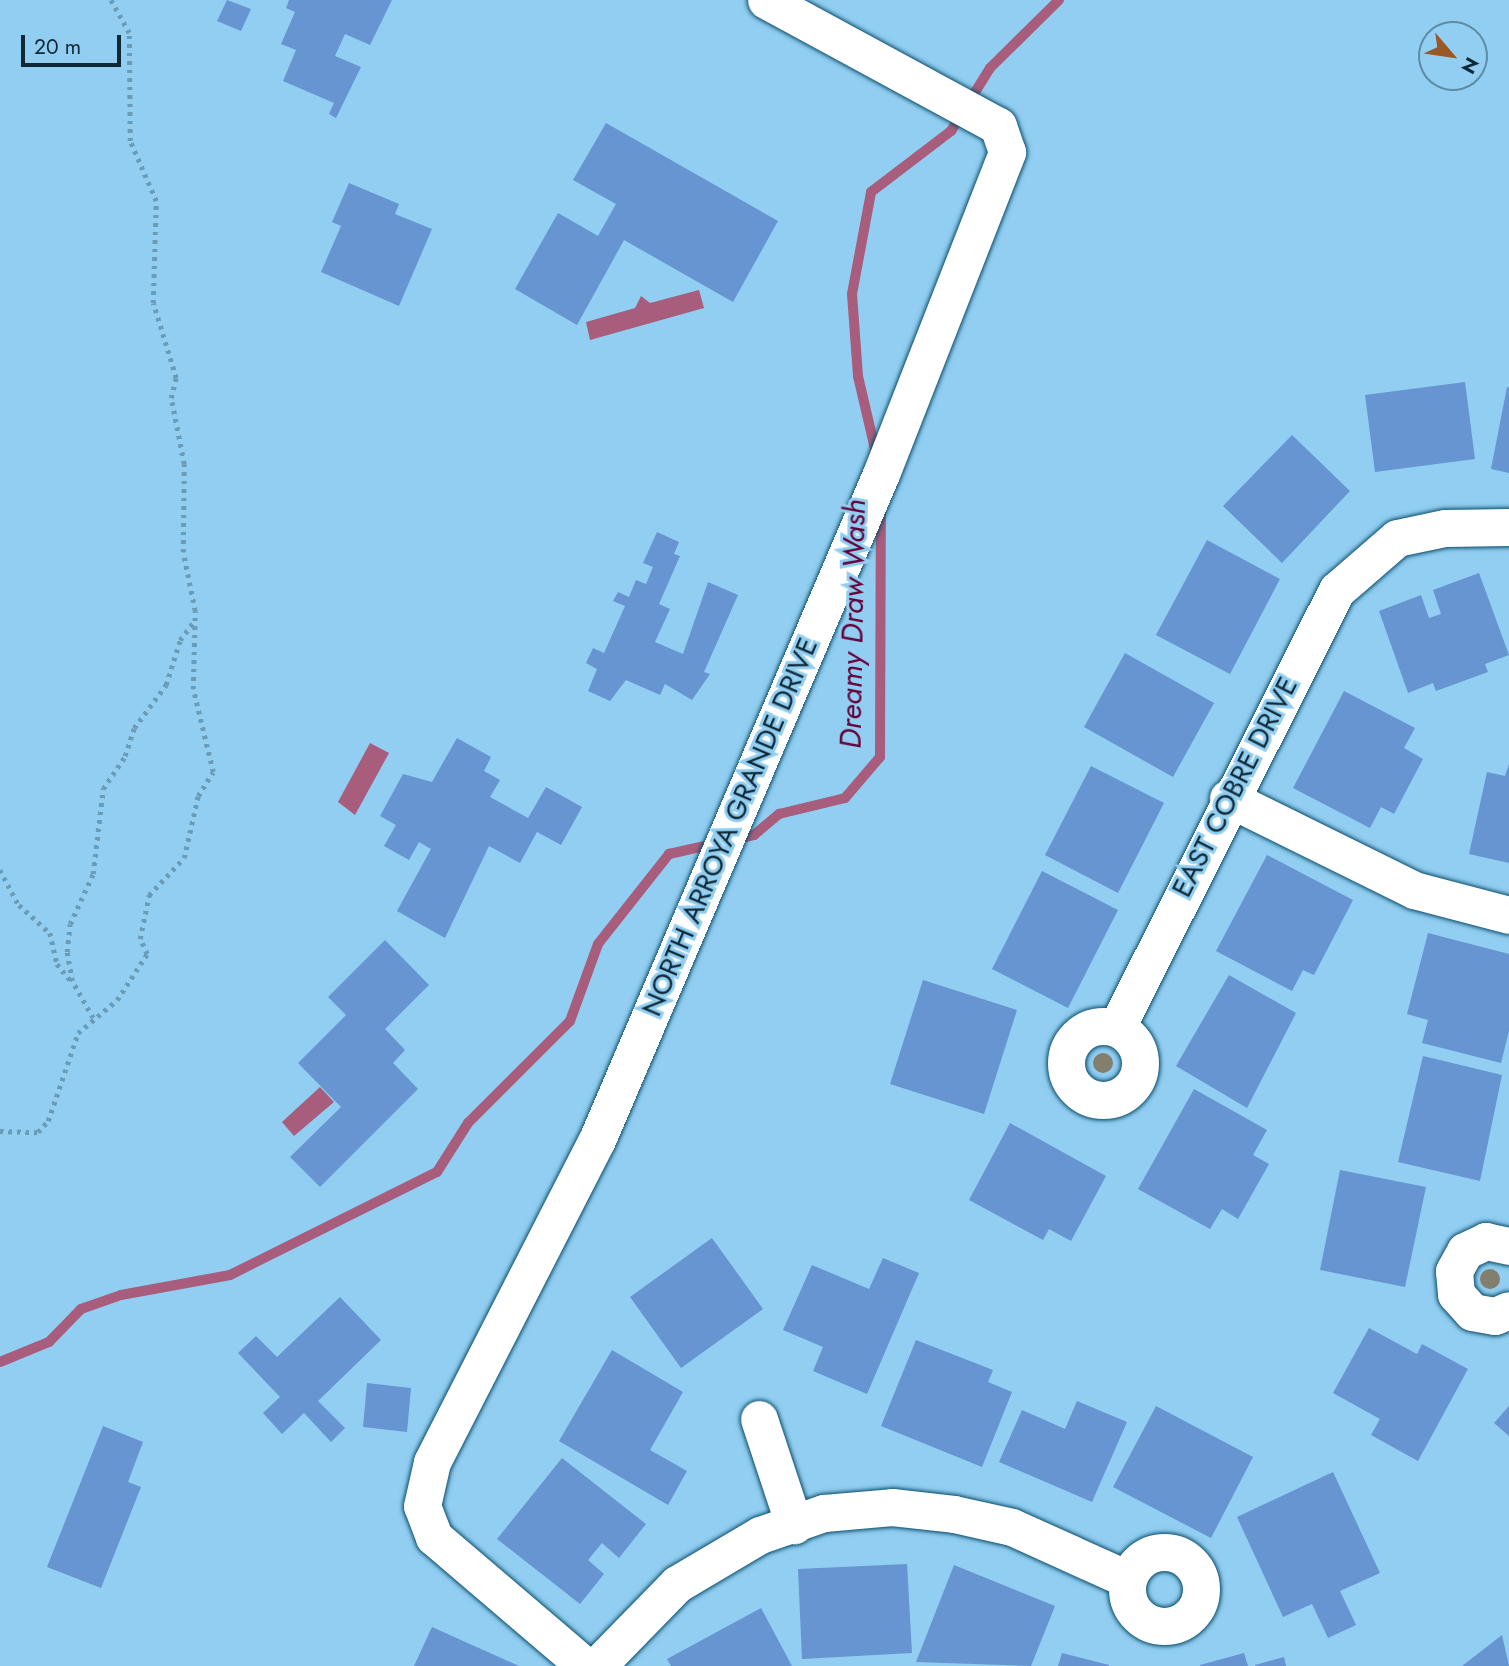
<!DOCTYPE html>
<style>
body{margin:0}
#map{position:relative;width:1509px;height:1666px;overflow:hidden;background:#91cef1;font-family:Jost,sans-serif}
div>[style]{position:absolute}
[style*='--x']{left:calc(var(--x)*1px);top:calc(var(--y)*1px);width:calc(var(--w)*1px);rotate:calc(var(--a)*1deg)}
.water>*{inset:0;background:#a75d7b}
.stream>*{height:10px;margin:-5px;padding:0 5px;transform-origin:5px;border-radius:5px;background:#a75d7b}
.building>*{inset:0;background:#6695d1}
.path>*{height:4.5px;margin-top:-2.25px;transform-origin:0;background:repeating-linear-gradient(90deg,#6a9cb8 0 3.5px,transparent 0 8.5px)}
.roads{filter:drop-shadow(0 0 2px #0a4d6c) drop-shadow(0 0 2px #0a4d6c)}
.minor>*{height:37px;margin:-18.5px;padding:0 18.5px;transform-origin:18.5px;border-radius:18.5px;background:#fff}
.minor>.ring{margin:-18.5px;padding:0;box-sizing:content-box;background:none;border:37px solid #fff;border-radius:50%}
.trees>*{width:20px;height:20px;margin:-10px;border-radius:50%;background:#847e6c}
span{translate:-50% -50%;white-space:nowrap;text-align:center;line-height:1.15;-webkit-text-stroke:6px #91cef1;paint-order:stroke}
.street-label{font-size:28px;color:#0f2835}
.water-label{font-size:30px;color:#640239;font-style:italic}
.north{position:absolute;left:1418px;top:21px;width:70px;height:70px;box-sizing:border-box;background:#91cef1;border:2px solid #5d8ca6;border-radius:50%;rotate:119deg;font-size:19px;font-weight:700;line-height:28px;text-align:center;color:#0f2835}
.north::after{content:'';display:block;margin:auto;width:24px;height:32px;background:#9a5826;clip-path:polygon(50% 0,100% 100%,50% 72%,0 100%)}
.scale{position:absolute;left:21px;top:35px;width:100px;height:32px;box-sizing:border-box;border:4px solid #0f2835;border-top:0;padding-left:9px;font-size:21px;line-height:24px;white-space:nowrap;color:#0f2835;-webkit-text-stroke:5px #91cef1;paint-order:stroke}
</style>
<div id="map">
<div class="water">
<div style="clip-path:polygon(699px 290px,704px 308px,590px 340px,586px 322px,635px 308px,641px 296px,650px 303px)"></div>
<div style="clip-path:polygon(370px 743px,389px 753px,355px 815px,338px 802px)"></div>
<div style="clip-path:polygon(320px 1087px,334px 1102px,294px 1136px,282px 1122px)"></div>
</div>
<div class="stream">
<div style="--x:876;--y:453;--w:79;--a:-103.2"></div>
<div style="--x:858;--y:376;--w:82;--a:-94.2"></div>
<div style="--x:852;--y:294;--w:104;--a:-79.4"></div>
<div style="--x:871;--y:192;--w:101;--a:-37.3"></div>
<div style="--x:951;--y:131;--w:74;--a:-58.2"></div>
<div style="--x:990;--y:68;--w:97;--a:-44.6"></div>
<div style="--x:734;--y:840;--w:21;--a:-14"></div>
<div style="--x:754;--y:835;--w:33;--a:-40"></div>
<div style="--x:779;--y:814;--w:68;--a:-13.6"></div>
<div style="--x:845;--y:798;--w:54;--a:-49.5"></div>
<div style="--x:880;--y:757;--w:247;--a:-89.8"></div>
<div style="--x:0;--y:1362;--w:53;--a:-22.2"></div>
<div style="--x:49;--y:1342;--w:46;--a:-45.9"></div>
<div style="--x:81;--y:1309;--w:42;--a:-19.3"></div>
<div style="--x:121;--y:1295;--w:111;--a:-10.4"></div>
<div style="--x:230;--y:1275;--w:231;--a:-26.5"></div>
<div style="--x:437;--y:1172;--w:58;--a:-57.7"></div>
<div style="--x:468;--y:1123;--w:144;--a:-45"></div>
<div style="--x:570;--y:1021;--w:82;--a:-70"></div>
<div style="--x:598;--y:944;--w:115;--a:-51.7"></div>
<div style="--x:669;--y:854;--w:45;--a:-12.8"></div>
</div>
<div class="building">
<div style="clip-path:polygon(227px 0,251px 9px,241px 31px,217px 21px)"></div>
<div style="clip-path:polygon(289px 0,392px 0,370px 45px,345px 34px,335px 56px,361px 67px,336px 118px,329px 114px,334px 103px,283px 81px,296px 50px,281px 44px,295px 12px,286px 8px)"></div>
<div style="clip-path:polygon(606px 123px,778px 221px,733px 302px,624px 240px,577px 325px,515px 289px,558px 213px,598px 236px,616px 204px,573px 180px)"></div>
<div style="clip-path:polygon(349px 183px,399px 204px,395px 214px,432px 229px,399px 306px,321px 272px,341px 226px,332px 222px)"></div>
<div style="clip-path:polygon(1465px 382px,1475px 459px,1375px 472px,1365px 395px)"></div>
<div style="clip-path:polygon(1507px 387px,1509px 388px,1509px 473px,1491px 469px)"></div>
<div style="clip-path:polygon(1292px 435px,1350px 491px,1282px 563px,1223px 506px)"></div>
<div style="clip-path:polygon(657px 532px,679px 542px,674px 554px,680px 556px,659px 604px,670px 609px,655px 642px,683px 654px,708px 582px,738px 595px,704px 672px,710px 674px,692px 700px,665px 684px,660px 695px,626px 680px,610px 701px,588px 691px,597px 669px,586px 663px,593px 648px,604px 653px,625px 606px,613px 601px,618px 592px,629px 597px,636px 580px,646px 584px,653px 567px,643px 563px)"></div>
<div style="clip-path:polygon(1207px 540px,1280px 579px,1230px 674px,1156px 635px)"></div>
<div style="clip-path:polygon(1479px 573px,1509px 655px,1485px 664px,1488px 672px,1436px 691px,1433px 683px,1408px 693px,1379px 611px,1421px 595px,1429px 618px,1441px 614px,1433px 590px)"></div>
<div style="clip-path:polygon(1125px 653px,1214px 703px,1173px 777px,1084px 727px)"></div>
<div style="clip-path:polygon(1344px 691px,1415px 728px,1404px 748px,1423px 759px,1394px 814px,1381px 807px,1370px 828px,1293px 788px)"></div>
<div style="clip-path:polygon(457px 738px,491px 757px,484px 771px,500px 780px,490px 797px,528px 818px,546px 787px,582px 807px,561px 845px,537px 832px,520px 863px,489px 846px,445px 938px,397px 911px,431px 849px,419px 842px,409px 860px,384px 846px,396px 825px,380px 816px,403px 774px,432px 782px)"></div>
<div style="clip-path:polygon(1509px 764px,1509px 863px,1469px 854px,1487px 772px,1505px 776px)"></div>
<div style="clip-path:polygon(1091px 766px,1164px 803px,1118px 893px,1045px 855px)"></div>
<div style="clip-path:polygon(1267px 855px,1353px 900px,1314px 975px,1303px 970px,1292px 991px,1216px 951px)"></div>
<div style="clip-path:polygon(1042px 871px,1118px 910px,1068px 1008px,992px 969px)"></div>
<div style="clip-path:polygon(1428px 933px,1509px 954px,1509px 1031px,1501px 1063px,1422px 1043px,1428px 1020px,1407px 1014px)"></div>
<div style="clip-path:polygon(385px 940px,429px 985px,385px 1029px,405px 1050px,393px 1063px,418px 1089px,320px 1187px,290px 1157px,341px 1107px,298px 1063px,346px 1015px,328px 997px)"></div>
<div style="clip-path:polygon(1229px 975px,1296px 1013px,1247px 1108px,1176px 1066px)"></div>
<div style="clip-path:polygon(923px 980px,1017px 1010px,984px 1114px,890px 1084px)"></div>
<div style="clip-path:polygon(1423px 1056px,1502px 1075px,1480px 1181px,1398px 1162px)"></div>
<div style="clip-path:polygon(1194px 1089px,1267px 1130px,1253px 1155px,1269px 1164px,1238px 1219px,1222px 1209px,1210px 1229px,1138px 1189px)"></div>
<div style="clip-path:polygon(1010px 1123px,1106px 1176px,1071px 1241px,1049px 1229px,1043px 1240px,969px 1200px)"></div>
<div style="clip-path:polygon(1340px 1170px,1426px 1187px,1405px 1287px,1320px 1270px)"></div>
<div style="clip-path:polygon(712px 1238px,763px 1309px,681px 1368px,630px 1297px)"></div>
<div style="clip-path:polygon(883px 1258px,919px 1273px,867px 1394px,813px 1371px,823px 1347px,783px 1330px,812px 1265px,869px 1289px)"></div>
<div style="clip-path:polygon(340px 1297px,381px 1340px,318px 1401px,345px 1428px,331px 1442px,304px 1413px,282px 1434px,263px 1413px,280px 1397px,238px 1353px,256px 1336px,277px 1357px)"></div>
<div style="clip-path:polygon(1369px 1328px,1417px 1354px,1422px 1344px,1468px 1369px,1418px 1461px,1371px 1435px,1380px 1419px,1333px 1393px)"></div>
<div style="clip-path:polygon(916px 1340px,993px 1370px,988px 1382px,1012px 1392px,982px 1467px,881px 1426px)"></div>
<div style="clip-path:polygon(612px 1350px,683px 1392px,650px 1450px,687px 1471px,668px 1505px,559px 1441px)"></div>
<div style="clip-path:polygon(367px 1383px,411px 1388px,407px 1432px,363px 1427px)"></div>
<div style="clip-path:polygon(1077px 1401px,1127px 1422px,1092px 1502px,999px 1462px,1022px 1410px,1065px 1429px)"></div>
<div style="clip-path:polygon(1156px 1406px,1253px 1457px,1211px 1538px,1113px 1487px)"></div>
<div style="clip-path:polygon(1509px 1406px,1509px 1436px,1494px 1423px)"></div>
<div style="clip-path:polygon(103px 1426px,143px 1442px,128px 1482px,141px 1487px,101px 1588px,47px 1567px)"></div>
<div style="clip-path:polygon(562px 1458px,646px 1524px,619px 1558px,602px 1543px,588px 1560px,604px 1574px,580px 1604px,497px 1539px)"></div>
<div style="clip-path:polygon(1333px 1472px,1380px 1573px,1340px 1591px,1356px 1625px,1328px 1638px,1312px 1604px,1283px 1617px,1237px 1517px)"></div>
<div style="clip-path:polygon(907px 1564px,912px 1653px,802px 1659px,798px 1569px)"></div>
<div style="clip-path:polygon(954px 1565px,1055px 1606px,1031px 1666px,916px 1662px)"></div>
<div style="clip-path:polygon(761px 1608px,792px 1666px,671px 1666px,667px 1659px)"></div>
<div style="clip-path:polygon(432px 1627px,519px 1666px,414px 1666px)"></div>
<div style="clip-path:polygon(1502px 1635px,1509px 1666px,1462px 1666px)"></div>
<div style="clip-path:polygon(1062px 1653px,1109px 1665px,1109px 1666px,1058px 1666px)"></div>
<div style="clip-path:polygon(1244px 1653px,1248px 1666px,1200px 1666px,1200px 1665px)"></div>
<div style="clip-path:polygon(1284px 1657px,1286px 1666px,1255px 1666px,1255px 1665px)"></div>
</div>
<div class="path">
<div style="--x:0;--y:870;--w:40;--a:62"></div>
<div style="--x:19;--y:905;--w:42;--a:42.1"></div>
<div style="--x:50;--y:933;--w:32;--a:77"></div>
<div style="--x:57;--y:964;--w:22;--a:51"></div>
<div style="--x:93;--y:1018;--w:43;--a:-119.6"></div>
<div style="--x:72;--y:981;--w:29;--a:-100"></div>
<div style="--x:67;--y:952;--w:28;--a:-84"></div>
<div style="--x:70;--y:924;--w:55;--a:-65.3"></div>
<div style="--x:93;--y:874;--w:86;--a:-83.3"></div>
<div style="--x:103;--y:789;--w:40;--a:-56"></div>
<div style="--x:125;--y:756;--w:29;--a:-72"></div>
<div style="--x:134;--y:728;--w:54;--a:-53.3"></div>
<div style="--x:166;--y:685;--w:47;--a:-72.7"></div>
<div style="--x:180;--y:640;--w:21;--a:-53"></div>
<div style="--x:0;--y:1131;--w:38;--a:2"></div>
<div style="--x:38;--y:1132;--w:15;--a:-48"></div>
<div style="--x:48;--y:1121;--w:93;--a:-71.2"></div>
<div style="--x:78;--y:1033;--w:51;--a:-40.2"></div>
<div style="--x:117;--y:1000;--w:55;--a:-56.9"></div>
<div style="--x:147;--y:954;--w:17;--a:-115"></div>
<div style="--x:140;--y:939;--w:45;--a:-78.4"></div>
<div style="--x:149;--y:895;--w:51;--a:-46.6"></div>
<div style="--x:184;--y:858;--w:64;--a:-77.3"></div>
<div style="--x:198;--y:796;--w:28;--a:-58"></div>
<div style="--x:213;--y:772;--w:85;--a:-103.5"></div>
<div style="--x:193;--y:689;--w:78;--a:-88.5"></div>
<div style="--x:195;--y:611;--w:60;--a:-101.5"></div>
<div style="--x:183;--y:552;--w:88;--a:-89.3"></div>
<div style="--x:184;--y:464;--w:67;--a:-101.1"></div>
<div style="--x:171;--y:398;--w:21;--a:-76"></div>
<div style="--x:176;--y:378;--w:78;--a:-107"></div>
<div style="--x:153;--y:303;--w:102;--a:-88.3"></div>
<div style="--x:156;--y:201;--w:65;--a:-113.4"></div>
<div style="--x:130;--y:141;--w:108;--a:-90.5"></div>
<div style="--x:129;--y:33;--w:38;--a:-119"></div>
</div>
<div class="roads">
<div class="minor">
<div style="--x:1228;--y:798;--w:208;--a:26.3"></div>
<div style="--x:1414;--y:890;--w:98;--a:14.7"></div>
<div class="ring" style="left:1066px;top:1026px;width:37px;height:37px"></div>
<div style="--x:1117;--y:1027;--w:489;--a:-63.3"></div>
<div style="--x:1337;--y:590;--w:79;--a:-40.9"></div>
<div style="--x:1397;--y:538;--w:49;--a:-11.8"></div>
<div style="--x:1445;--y:528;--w:64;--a:-0.9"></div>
<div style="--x:1509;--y:1246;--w:24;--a:-168"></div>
<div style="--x:1486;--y:1241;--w:23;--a:155"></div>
<div style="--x:1465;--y:1251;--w:23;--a:119"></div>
<div style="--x:1454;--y:1271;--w:23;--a:85"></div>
<div style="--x:1456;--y:1294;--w:24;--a:48"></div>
<div style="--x:1472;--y:1312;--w:23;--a:10"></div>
<div style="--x:1495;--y:1316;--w:15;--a:-23"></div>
<div style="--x:759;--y:1419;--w:112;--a:71.7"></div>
<div class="ring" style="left:1127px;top:1552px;width:37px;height:37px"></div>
<div style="--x:585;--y:1666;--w:199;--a:-139.5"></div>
<div style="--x:434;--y:1537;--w:33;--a:-111"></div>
<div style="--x:422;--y:1506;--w:45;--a:-77.2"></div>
<div style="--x:432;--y:1462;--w:362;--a:-62.9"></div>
<div style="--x:597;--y:1140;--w:724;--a:-66.91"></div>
<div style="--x:881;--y:474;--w:346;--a:-68.6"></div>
<div style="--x:1007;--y:152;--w:28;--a:-109"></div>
<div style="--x:998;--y:126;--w:264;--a:-151.5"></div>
<div style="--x:597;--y:1666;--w:115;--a:-45.7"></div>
<div style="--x:677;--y:1584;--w:96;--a:-30.6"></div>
<div style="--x:760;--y:1535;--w:68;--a:-19"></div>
<div style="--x:824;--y:1513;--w:68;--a:-5"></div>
<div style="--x:892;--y:1507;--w:62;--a:6.4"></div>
<div style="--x:954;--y:1514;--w:59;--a:12.6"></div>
<div style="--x:1012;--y:1527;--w:126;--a:24.3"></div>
</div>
</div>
<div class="trees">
<div style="left:1103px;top:1063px"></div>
<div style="left:1490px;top:1279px"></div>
</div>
<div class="street-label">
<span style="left:1235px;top:787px;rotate:-63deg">EAST COBRE DRIVE</span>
<span style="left:730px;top:827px;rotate:-67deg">NORTH ARROYA GRANDE DRIVE</span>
</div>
<div class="water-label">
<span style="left:853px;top:624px;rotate:-89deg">Dreamy Draw Wash</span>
</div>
<div class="north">N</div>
<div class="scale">20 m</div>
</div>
